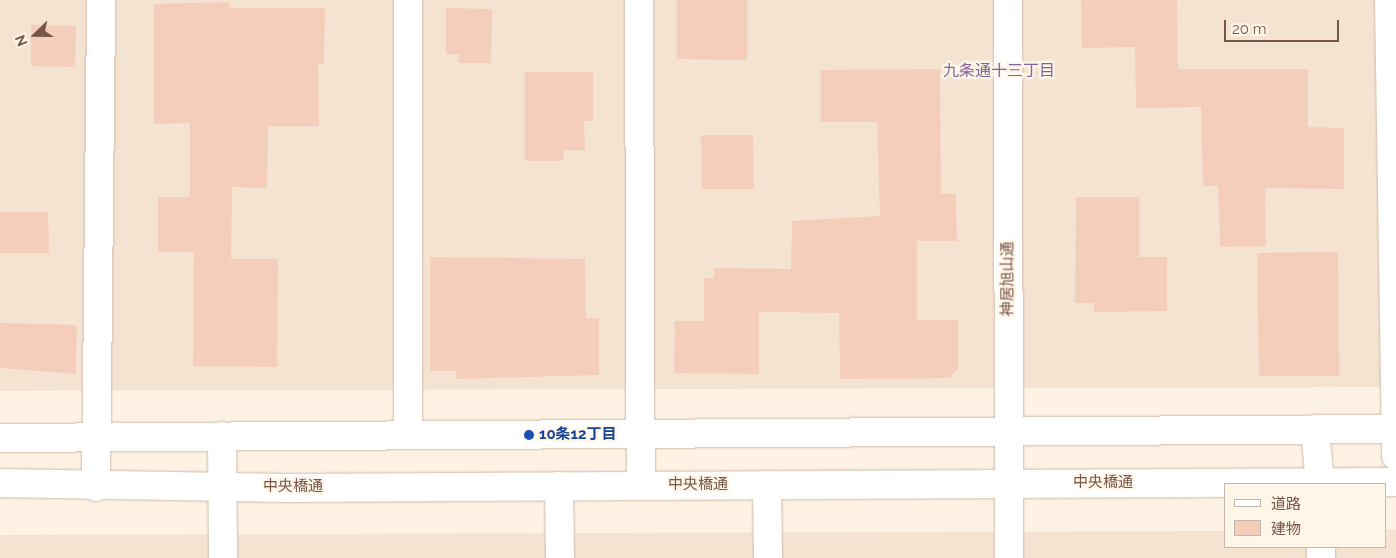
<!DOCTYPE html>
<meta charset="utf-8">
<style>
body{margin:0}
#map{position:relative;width:1396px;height:558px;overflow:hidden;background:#fdf2e3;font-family:Raleway,"Noto Sans JP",sans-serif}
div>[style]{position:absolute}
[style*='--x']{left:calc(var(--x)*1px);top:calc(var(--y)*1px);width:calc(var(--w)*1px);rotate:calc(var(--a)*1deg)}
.residential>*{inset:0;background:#f5e3d1}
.building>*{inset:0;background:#f4ceba}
.roads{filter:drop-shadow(0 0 1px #d1baac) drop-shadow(0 0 1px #d1baac)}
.minor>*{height:28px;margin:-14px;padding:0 14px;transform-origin:14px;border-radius:14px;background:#fff}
.dots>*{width:14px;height:14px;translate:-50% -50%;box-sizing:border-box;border:2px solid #fff6ea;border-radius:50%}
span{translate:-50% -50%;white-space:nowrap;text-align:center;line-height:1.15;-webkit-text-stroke:4.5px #fff6ea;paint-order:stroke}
.street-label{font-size:15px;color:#765648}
.transit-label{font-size:15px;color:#164399;font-weight:700}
.left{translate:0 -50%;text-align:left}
.neighbourhood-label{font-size:16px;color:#85639a}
.legend{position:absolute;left:1224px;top:483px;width:162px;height:65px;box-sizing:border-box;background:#fff6ea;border:1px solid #c8b6a9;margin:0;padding:6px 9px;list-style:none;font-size:15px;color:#765648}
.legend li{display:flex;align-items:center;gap:10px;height:25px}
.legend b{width:25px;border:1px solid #c8b6a9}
.north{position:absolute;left:10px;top:10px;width:50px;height:50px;-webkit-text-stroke:4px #fff6ea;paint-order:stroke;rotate:248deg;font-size:14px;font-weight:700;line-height:20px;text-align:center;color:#765648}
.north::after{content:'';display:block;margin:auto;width:18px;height:22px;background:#765648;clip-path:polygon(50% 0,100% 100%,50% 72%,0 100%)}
.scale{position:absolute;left:1224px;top:20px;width:115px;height:22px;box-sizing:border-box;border:2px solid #765648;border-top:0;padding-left:6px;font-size:15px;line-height:18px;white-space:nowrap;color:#765648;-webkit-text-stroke:4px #fff6ea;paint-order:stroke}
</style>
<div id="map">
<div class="residential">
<div style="clip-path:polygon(0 0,1396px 0,1396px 387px,0 391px)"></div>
<div style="clip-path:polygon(1385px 530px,1396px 530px,1396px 558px,0 558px,0 535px,1225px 531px,1225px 547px,1385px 547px)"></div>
</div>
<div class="building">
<div style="clip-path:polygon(677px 0,747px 0,747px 60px,677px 59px)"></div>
<div style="clip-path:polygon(1081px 0,1177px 0,1178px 69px,1308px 69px,1308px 127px,1344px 128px,1344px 189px,1265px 188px,1266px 246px,1220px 247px,1218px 186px,1203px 186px,1201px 107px,1136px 108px,1135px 47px,1082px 48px)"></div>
<div style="clip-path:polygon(229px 2px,229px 8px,325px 8px,324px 64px,318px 64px,319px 126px,268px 126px,267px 188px,232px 187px,231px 259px,278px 259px,277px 367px,193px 366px,194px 252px,158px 252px,158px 197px,190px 197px,190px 123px,154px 124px,154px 4px)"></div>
<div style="clip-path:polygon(446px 8px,492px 9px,491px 63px,459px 63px,459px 54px,446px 54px)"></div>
<div style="clip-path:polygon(31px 25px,76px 26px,75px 67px,31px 66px)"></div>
<div style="clip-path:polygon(940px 69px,941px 194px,956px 194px,957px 241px,917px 241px,917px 320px,958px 320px,958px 368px,950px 378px,840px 379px,839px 313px,759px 312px,759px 374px,674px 373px,675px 321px,704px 321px,704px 278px,714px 278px,714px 268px,791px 269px,792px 221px,880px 216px,877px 122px,821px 122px,821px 70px)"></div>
<div style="clip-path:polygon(525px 72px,593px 72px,593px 121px,584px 121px,585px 150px,564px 150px,563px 161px,525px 161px)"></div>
<div style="clip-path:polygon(701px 135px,753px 135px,754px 189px,702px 189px)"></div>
<div style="clip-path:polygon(1076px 197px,1139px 197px,1139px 257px,1167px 257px,1167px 311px,1094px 312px,1094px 303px,1075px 303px)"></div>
<div style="clip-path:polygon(0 212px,48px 212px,49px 253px,0 253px)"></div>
<div style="clip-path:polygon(1338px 252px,1339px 376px,1259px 376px,1257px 253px)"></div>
<div style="clip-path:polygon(430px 257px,585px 259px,586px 318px,599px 318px,599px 375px,456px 379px,456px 371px,430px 371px)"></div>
<div style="clip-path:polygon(0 323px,77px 325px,76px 374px,0 368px)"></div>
</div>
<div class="roads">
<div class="minor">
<div style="--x:639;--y:0;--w:486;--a:89.8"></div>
<div style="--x:1008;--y:0;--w:558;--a:89.9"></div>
<div style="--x:1389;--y:0;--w:456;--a:89.1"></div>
<div style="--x:1315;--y:429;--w:55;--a:84.8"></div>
<div style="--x:408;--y:433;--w:433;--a:-90"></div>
<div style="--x:222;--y:436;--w:122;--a:89.5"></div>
<div style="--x:0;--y:438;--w:1396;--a:-0.37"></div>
<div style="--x:0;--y:483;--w:287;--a:1"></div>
<div style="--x:287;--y:488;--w:1109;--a:-0.31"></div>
<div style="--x:767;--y:485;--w:73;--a:89.2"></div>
<div style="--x:559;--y:486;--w:72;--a:89.2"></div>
<div style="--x:96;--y:487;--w:487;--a:-89.4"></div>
<div style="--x:1321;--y:547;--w:11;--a:90"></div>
</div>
</div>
<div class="dots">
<div style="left:529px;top:435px;background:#1a4fb4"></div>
</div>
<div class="street-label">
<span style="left:1008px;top:279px;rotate:-90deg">神居旭山通</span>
<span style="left:1103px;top:483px">中央橋通</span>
<span style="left:698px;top:485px">中央橋通</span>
<span style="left:293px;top:487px">中央橋通</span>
</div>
<div class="transit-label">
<span class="left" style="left:539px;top:435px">10条12丁目</span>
</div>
<div class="neighbourhood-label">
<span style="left:999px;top:71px">九条通十三丁目</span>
</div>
<ul class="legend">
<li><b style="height:6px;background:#fff"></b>道路</li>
<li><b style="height:14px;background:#f4ceba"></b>建物</li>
</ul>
<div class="north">N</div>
<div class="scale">20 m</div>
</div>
